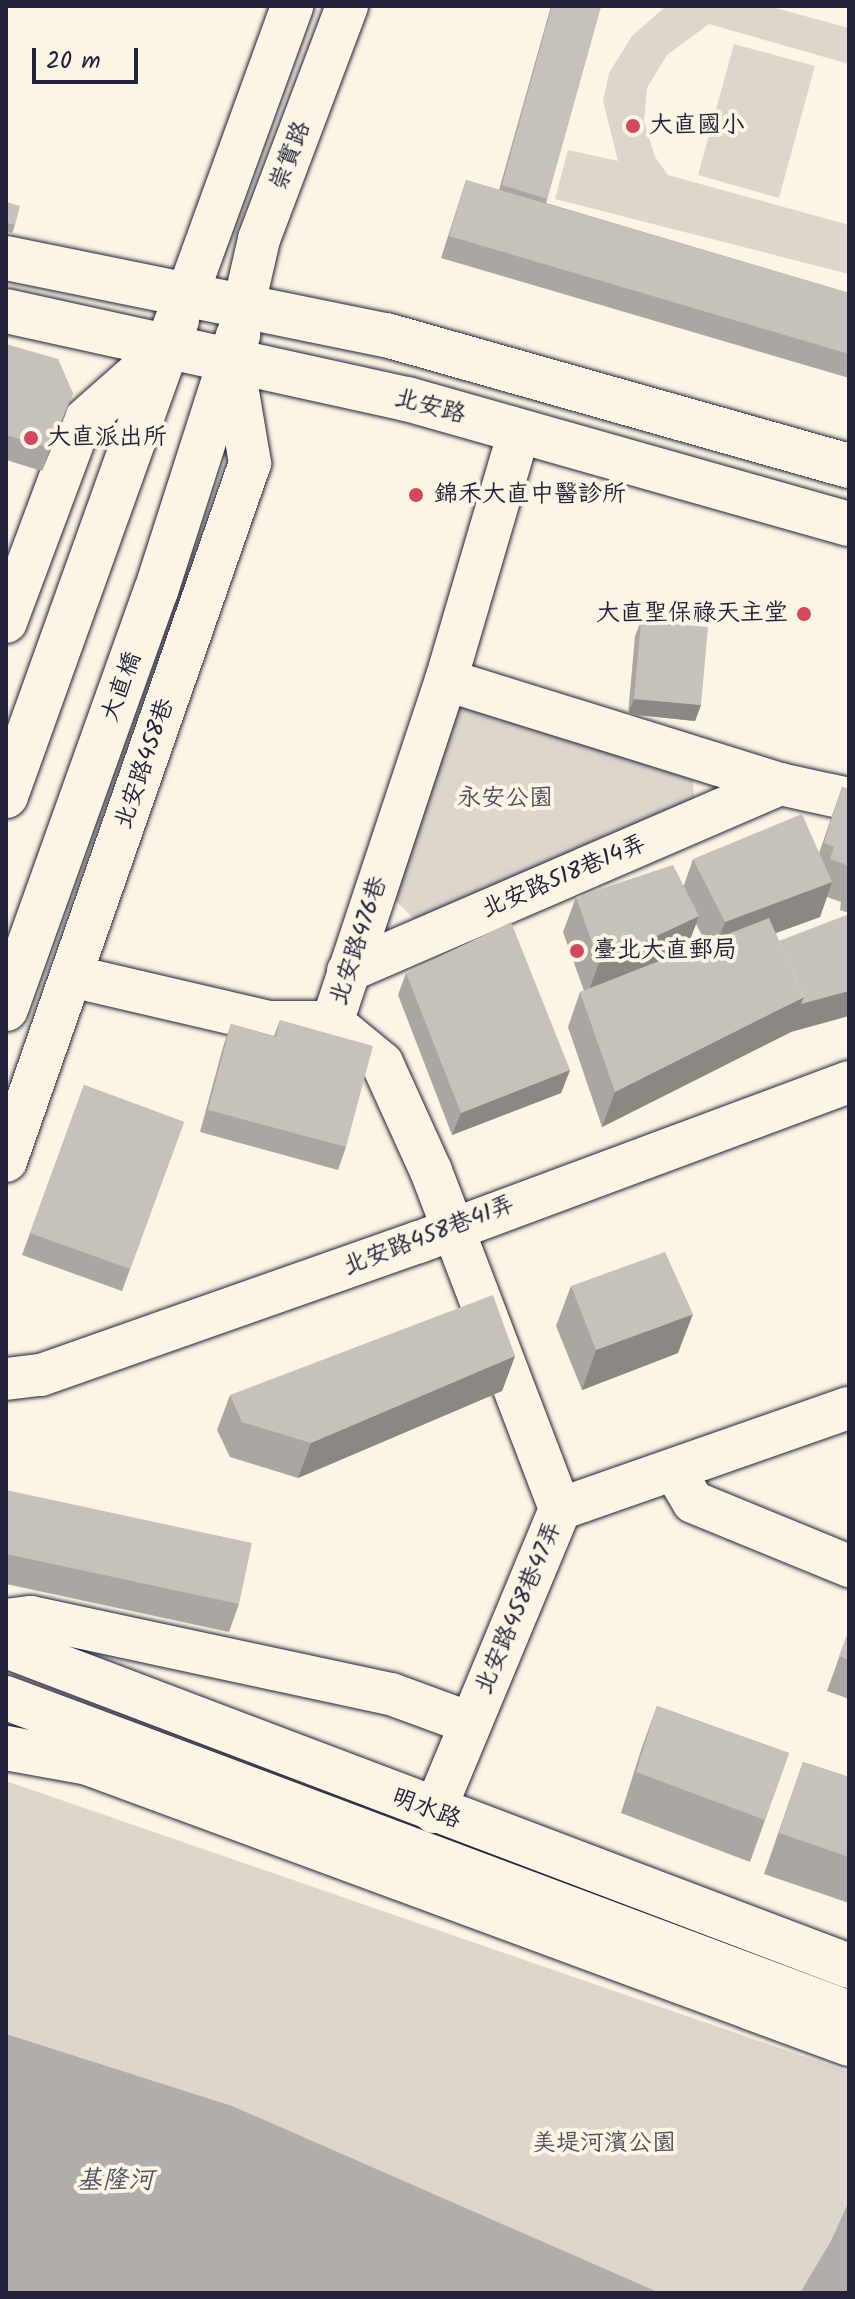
<!DOCTYPE html>
<meta charset="utf-8">
<style>
body{margin:0}
#map{position:relative;width:855px;height:2299px;overflow:hidden;background:#fcf5e5;font-family:Kalam,"LXGW WenKai TC",sans-serif}
div>[style]{position:absolute}
[style*='--x']{left:calc(var(--x)*1px);top:calc(var(--y)*1px);width:calc(var(--w)*1px);rotate:calc(var(--a)*1deg)}
.green>*{inset:0;background:#dcd6cc}
.water>*{inset:0;background:#b2adab}
.roads{filter:drop-shadow(0 0 2px #22223b) drop-shadow(0 0 2px #22223b)}
.minor>*{height:42px;margin:-21px;padding:0 21px;transform-origin:21px;border-radius:21px;background:#fcf5e5}
.secondary>*{height:44px;margin:-22px;padding:0 22px;transform-origin:22px;border-radius:22px;background:#fcf5e5}
.wall>*{inset:0;background:#aaa6a1}
.shaded-wall>*{inset:0;background:#8b8783}
.building>*{inset:0;background:#c6c1bb}
.dots>*{width:22px;height:22px;translate:-50% -50%;box-sizing:border-box;border:4px solid #fcf5e5;border-radius:50%}
span{translate:-50% -50%;white-space:nowrap;text-align:center;line-height:1.15;-webkit-text-stroke:8px #fcf5e5;paint-order:stroke}
.poi-label{font-size:24px;color:#22223b}
.left{translate:0 -50%;text-align:left}
.right{translate:-100% -50%;text-align:right}
.street-label{font-size:24px;color:#22223b}
.park-label{font-size:24px;color:#504f5f}
.water-label{font-size:26px;color:#545362;font-style:italic}
.frame{position:absolute;inset:0;border:8px solid #22223b;pointer-events:none}
.scale{position:absolute;left:32px;top:48px;width:106px;height:36px;box-sizing:border-box;border:4px solid #22223b;border-top:0;padding-left:10px;font-size:24px;line-height:28px;white-space:nowrap;color:#22223b;-webkit-text-stroke:6px #fcf5e5;paint-order:stroke}
</style>
<div id="map">
<div class="green">
<div style="clip-path:polygon(666px 6px,768px 6px,849px 28px,849px 64px,709px 24px,667px 55px,647px 88px,644px 121px,655px 157px,668px 175px,849px 225px,849px 274px,555px 199px,568px 150px,618px 161px,603px 101px,609px 73px,632px 36px)"></div>
<div style="clip-path:polygon(734px 44px,815px 66px,779px 198px,698px 175px)"></div>
<div style="clip-path:polygon(453px 699px,692px 775px,695px 806px,415px 920px,392px 897px)"></div>
<div style="clip-path:polygon(6px 1781px,849px 2072px,849px 2293px,576px 2293px,6px 2062px)"></div>
</div>
<div class="water">
<div style="clip-path:polygon(6px 2034px,232px 2106px,660px 2293px,6px 2293px)"></div>
<div style="clip-path:polygon(849px 2201px,849px 2293px,800px 2293px,831px 2241px)"></div>
</div>
<div class="roads">
<div class="minor">
<div style="--x:186;--y:298;--w:311;--a:-70"></div>
<div style="--x:243;--y:309;--w:72;--a:-77.1"></div>
<div style="--x:259;--y:239;--w:249;--a:-69.3"></div>
<div style="--x:519;--y:432;--w:259;--a:106.4"></div>
<div style="--x:446;--y:680;--w:360;--a:108.4"></div>
<div style="--x:332;--y:1022;--w:65;--a:39.4"></div>
<div style="--x:382;--y:1063;--w:119;--a:65.6"></div>
<div style="--x:431;--y:1171;--w:362;--a:69.1"></div>
<div style="--x:6;--y:622;--w:211;--a:-69.5"></div>
<div style="--x:80;--y:424;--w:115;--a:-41.5"></div>
<div style="--x:446;--y:680;--w:350;--a:17.3"></div>
<div style="--x:780;--y:784;--w:71;--a:12.3"></div>
<div style="--x:348;--y:971;--w:471;--a:-23.4"></div>
<div style="--x:71;--y:976;--w:203;--a:13.1"></div>
<div style="--x:269;--y:1022;--w:63;--a:0"></div>
<div style="--x:6;--y:1161;--w:739;--a:-70.73"></div>
<div style="--x:250;--y:463;--w:101;--a:-99.6"></div>
<div style="--x:6;--y:1379;--w:35;--a:-7"></div>
<div style="--x:41;--y:1375;--w:401;--a:-19.4"></div>
<div style="--x:419;--y:1242;--w:459;--a:-20.4"></div>
<div style="--x:674;--y:1470;--w:37;--a:59"></div>
<div style="--x:693;--y:1502;--w:169;--a:22.3"></div>
<div style="--x:6;--y:1620;--w:25;--a:-7"></div>
<div style="--x:31;--y:1617;--w:368;--a:12.1"></div>
<div style="--x:391;--y:1694;--w:84;--a:20.2"></div>
<div style="--x:434;--y:1812;--w:328;--a:-67.4"></div>
<div style="--x:560;--y:1509;--w:306;--a:-19.3"></div>
</div>
<div class="secondary">
<div style="--x:6;--y:258;--w:388;--a:11.5"></div>
<div style="--x:386;--y:335;--w:481;--a:15.8"></div>
<div style="--x:6;--y:311;--w:411;--a:12.4"></div>
<div style="--x:407;--y:399;--w:459;--a:15.8"></div>
<div style="--x:6;--y:796;--w:506;--a:-70.24"></div>
<div style="--x:6;--y:1009;--w:444;--a:-70.3"></div>
<div style="--x:156;--y:591;--w:269;--a:-72.2"></div>
<div style="--x:6;--y:1646;--w:902;--a:20.79"></div>
<div style="--x:6;--y:1698;--w:900;--a:20.49"></div>
<div style="--x:6;--y:1748;--w:83;--a:10.4"></div>
<div style="--x:88;--y:1763;--w:811;--a:20.27"></div>
</div>
</div>
<div class="wall">
<div style="clip-path:polygon(551px 6px,601px 6px,546px 203px,849px 293px,849px 378px,441px 258px,466px 180px,499px 190px)"></div>
<div style="clip-path:polygon(6px 202px,15px 225px,12px 233px,6px 232px)"></div>
<div style="clip-path:polygon(6px 344px,73px 393px,42px 471px,6px 460px)"></div>
<div style="clip-path:polygon(641px 621px,701px 705px,695px 721px,628px 714px,635px 636px)"></div>
<div style="clip-path:polygon(evenodd,842px 787px,849px 789px,849px 913px,840px 910px,841px 902px,827px 897px,820px 917px,776px 933px,791px 1032px,602px 1127px,568px 1027px,580px 992px,584px 991px,563px 932px,576px 897px,684px 885px,693px 859px,819px 853px,842px 787px,696px 924px,706px 943px,686px 950px,696px 924px)"></div>
<div style="clip-path:polygon(406px 973px,570px 1070px,561px 1093px,452px 1135px,398px 995px)"></div>
<div style="clip-path:polygon(280px 1020px,346px 1147px,338px 1170px,200px 1132px,223px 1047px,231px 1024px,274px 1036px)"></div>
<div style="clip-path:polygon(84px 1085px,184px 1122px,122px 1291px,22px 1255px)"></div>
<div style="clip-path:polygon(571px 1286px,678px 1353px,582px 1390px,556px 1326px)"></div>
<div style="clip-path:polygon(515px 1356px,502px 1391px,298px 1478px,230px 1457px,217px 1430px,230px 1395px)"></div>
<div style="clip-path:polygon(6px 1490px,239px 1604px,229px 1632px,6px 1584px)"></div>
<div style="clip-path:polygon(849px 1630px,849px 1699px,827px 1691px)"></div>
<div style="clip-path:polygon(657px 1706px,789px 1753px,750px 1862px,621px 1813px,642px 1747px)"></div>
<div style="clip-path:polygon(803px 1762px,849px 1777px,849px 1903px,764px 1874px)"></div>
</div>
<div class="shaded-wall">
<div style="clip-path:polygon(73px 393px,65px 416px,42px 471px,50px 448px)"></div>
<div style="clip-path:polygon(634px 699px,701px 705px,695px 721px,628px 714px)"></div>
<div style="clip-path:polygon(832px 882px,820px 917px,712px 956px,725px 922px)"></div>
<div style="clip-path:polygon(699px 916px,686px 950px,586px 998px,599px 963px)"></div>
<div style="clip-path:polygon(849px 991px,849px 1016px,791px 1032px,602px 1127px,615px 1092px,804px 997px)"></div>
<div style="clip-path:polygon(570px 1070px,561px 1093px,452px 1135px,461px 1113px)"></div>
<div style="clip-path:polygon(693px 1314px,678px 1353px,582px 1390px,596px 1350px)"></div>
<div style="clip-path:polygon(515px 1356px,502px 1391px,298px 1478px,311px 1443px)"></div>
</div>
<div class="building">
<div style="clip-path:polygon(552px 6px,601px 6px,547px 199px,502px 185px)"></div>
<div style="clip-path:polygon(466px 180px,849px 293px,849px 354px,449px 236px)"></div>
<div style="clip-path:polygon(6px 202px,20px 206px,15px 225px,6px 223px)"></div>
<div style="clip-path:polygon(6px 344px,58px 359px,73px 393px,50px 448px,6px 435px)"></div>
<div style="clip-path:polygon(641px 621px,708px 627px,701px 705px,634px 699px)"></div>
<div style="clip-path:polygon(842px 787px,849px 789px,849px 866px,830px 859px,834px 847px,824px 843px)"></div>
<div style="clip-path:polygon(802px 814px,832px 882px,725px 922px,693px 859px)"></div>
<div style="clip-path:polygon(673px 865px,699px 916px,599px 963px,576px 897px)"></div>
<div style="clip-path:polygon(849px 914px,849px 991px,801px 1004px,804px 997px,779px 941px)"></div>
<div style="clip-path:polygon(769px 918px,804px 997px,615px 1092px,580px 992px)"></div>
<div style="clip-path:polygon(511px 922px,570px 1070px,461px 1113px,406px 973px)"></div>
<div style="clip-path:polygon(280px 1020px,373px 1046px,346px 1147px,208px 1110px,231px 1024px,276px 1037px)"></div>
<div style="clip-path:polygon(84px 1085px,184px 1122px,130px 1269px,30px 1233px)"></div>
<div style="clip-path:polygon(665px 1252px,693px 1314px,596px 1350px,571px 1286px)"></div>
<div style="clip-path:polygon(493px 1295px,515px 1356px,311px 1443px,242px 1422px,230px 1395px)"></div>
<div style="clip-path:polygon(6px 1490px,252px 1543px,239px 1604px,6px 1554px)"></div>
<div style="clip-path:polygon(849px 1630px,849px 1660px,839px 1656px)"></div>
<div style="clip-path:polygon(657px 1706px,789px 1753px,765px 1820px,636px 1772px)"></div>
<div style="clip-path:polygon(803px 1762px,849px 1777px,849px 1857px,779px 1833px)"></div>
</div>
<div class="dots">
<div style="left:633px;top:126px;background:#d1495b"></div>
<div style="left:31px;top:438px;background:#d1495b"></div>
<div style="left:416px;top:495px;background:#d1495b"></div>
<div style="left:804px;top:614px;background:#d1495b"></div>
<div style="left:577px;top:951px;background:#d1495b"></div>
</div>
<div class="poi-label">
<span class="left" style="left:649px;top:126px">大直國小</span>
<span class="left" style="left:47px;top:438px">大直派出所</span>
<span class="left" style="left:434px;top:495px">錦禾大直中醫診所</span>
<span class="right" style="left:788px;top:614px">大直聖保祿天主堂</span>
<span class="left" style="left:593px;top:951px">臺北大直郵局</span>
</div>
<div class="street-label">
<span style="left:291px;top:156px;rotate:-69deg">崇實路</span>
<span style="left:430px;top:407px;rotate:15deg">北安路</span>
<span style="left:122px;top:687px;rotate:-70deg">大直橋</span>
<span style="left:145px;top:764px;rotate:-71deg">北安路458巷</span>
<span style="left:564px;top:877px;rotate:-23deg">北安路518巷14弄</span>
<span style="left:359px;top:941px;rotate:-72deg">北安路476巷</span>
<span style="left:429px;top:1236px;rotate:-21deg">北安路458巷41弄</span>
<span style="left:519px;top:1608px;rotate:-67deg">北安路458巷47弄</span>
<span style="left:426px;top:1809px;rotate:21deg">明水路</span>
</div>
<div class="park-label">
<span style="left:505px;top:799px">永安公園</span>
<span style="left:604px;top:2144px">美堤河濱公園</span>
</div>
<div class="water-label">
<span style="left:115px;top:2182px">基隆河</span>
</div>
<div class="frame"></div>
<div class="scale">20 m</div>
</div>
